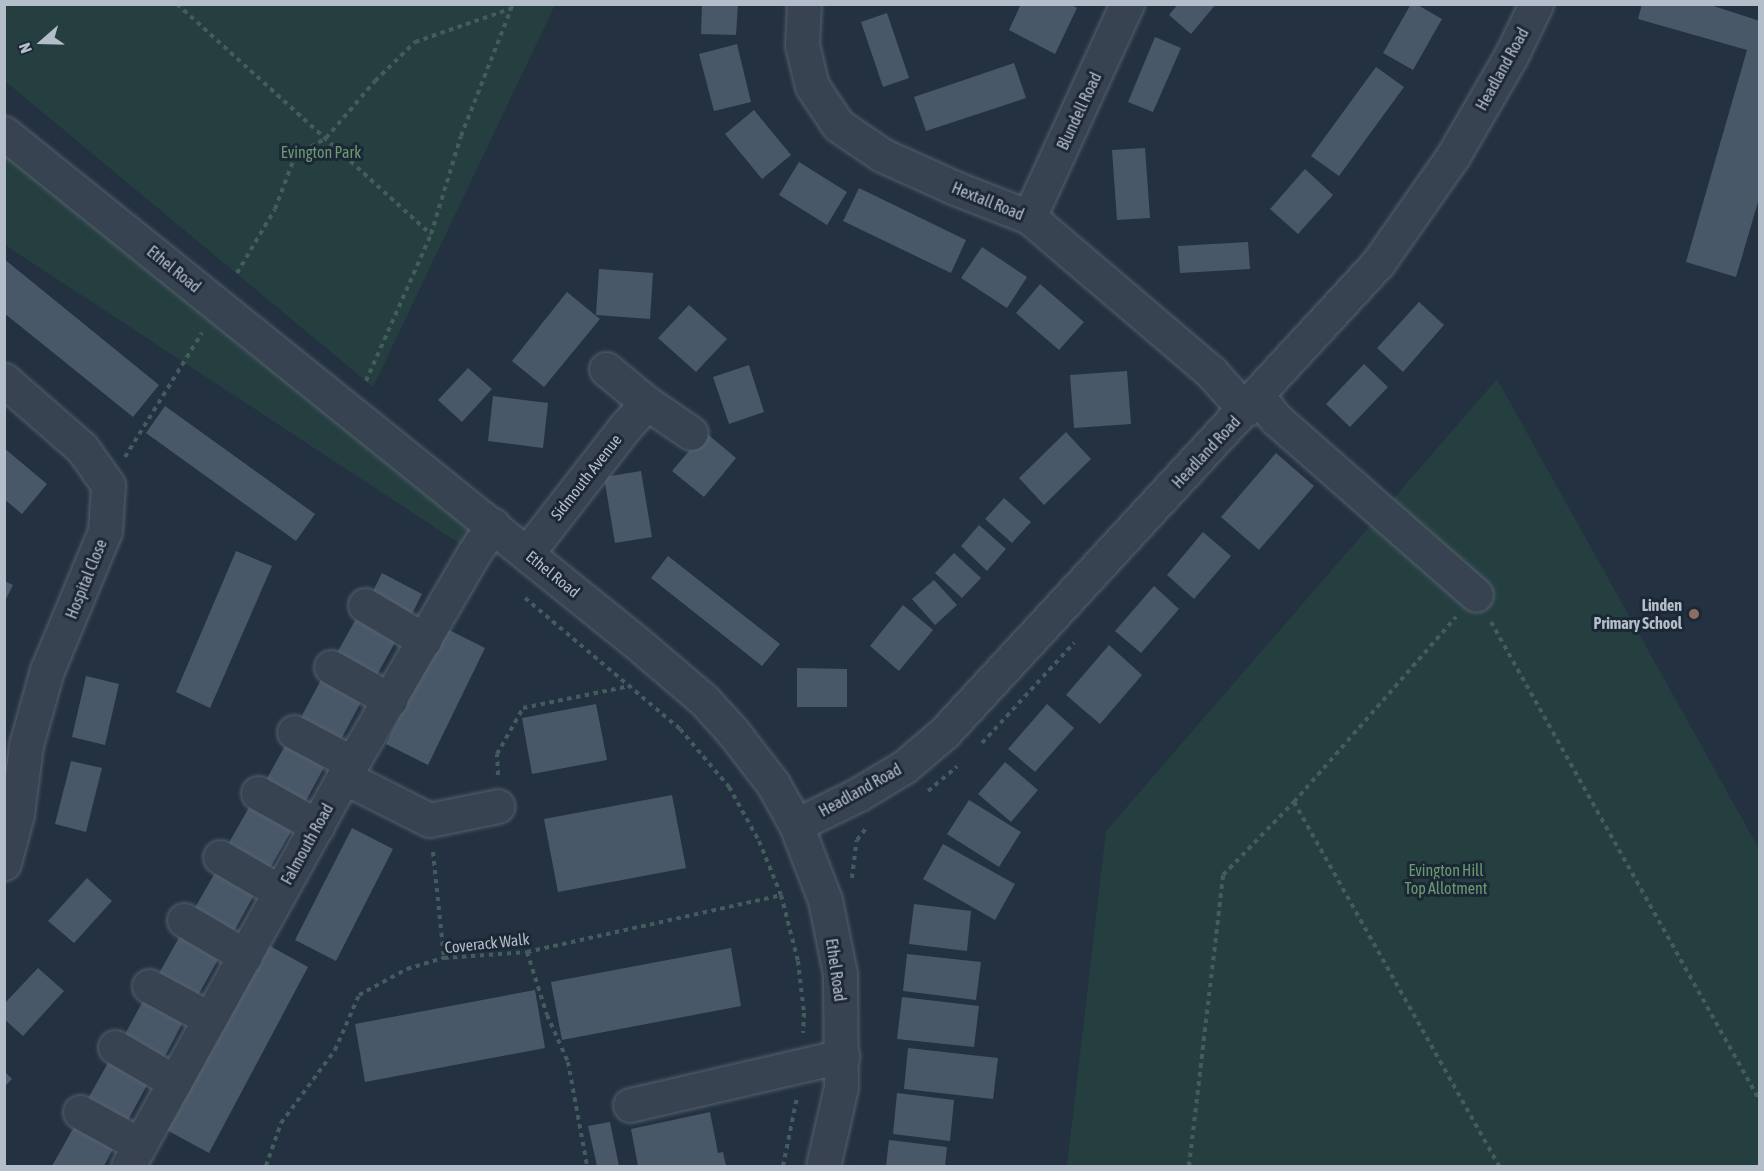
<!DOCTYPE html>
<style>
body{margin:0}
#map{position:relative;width:1764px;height:1171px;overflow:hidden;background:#233140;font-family:"Asap Condensed",sans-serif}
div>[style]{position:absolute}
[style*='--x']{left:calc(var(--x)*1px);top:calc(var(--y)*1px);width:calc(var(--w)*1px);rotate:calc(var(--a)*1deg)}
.green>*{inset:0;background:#253f41}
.building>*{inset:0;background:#495869}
.path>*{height:4px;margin-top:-2px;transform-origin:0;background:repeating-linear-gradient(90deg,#435c5e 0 4.5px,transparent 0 9px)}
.roads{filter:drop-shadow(0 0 2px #55616d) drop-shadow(0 0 2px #55616d)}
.minor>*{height:33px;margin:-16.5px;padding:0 16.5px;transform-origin:16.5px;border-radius:16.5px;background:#374350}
.dots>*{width:16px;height:16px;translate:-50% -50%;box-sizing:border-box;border:3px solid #1c2835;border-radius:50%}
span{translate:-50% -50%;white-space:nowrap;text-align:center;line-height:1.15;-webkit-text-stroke:6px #1c2835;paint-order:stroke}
.street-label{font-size:16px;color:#b4beca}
.park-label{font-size:16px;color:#6a9c72}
.poi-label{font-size:16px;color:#b4beca;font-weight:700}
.right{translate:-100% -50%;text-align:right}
.frame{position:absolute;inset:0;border:6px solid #b4beca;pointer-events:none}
.north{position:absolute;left:12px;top:12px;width:60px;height:60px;-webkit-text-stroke:4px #1c2835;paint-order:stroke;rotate:250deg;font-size:16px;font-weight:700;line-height:24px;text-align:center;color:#b4beca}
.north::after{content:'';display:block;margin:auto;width:21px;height:27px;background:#b4beca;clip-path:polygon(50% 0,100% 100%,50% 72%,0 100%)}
</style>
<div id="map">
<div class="green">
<div style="clip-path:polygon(4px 5px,5px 4px,555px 5px,373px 387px,5px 81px)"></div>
<div style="clip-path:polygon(4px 146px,493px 525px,474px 553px,5px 245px)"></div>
<div style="clip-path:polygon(1497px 379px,1759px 849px,1759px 1166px,1067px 1166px,1106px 831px)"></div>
</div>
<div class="building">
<div style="clip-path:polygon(702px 4px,738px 4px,736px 35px,701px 34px)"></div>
<div style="clip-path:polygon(1021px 4px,1070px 4px,1077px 8px,1055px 54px,1009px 30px)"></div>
<div style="clip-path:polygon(1178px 4px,1216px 4px,1191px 34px,1169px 15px)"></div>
<div style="clip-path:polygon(1411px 4px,1416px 4px,1442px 19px,1413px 70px,1383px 53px)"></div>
<div style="clip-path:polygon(1642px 4px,1707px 4px,1760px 21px,1760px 195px,1736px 277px,1686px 262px,1747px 50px,1638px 19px)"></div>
<div style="clip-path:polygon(887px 13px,909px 78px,883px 87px,861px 22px)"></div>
<div style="clip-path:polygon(1155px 37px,1181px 48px,1153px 112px,1128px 102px)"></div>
<div style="clip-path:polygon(737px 44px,751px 102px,714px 111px,699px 54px)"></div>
<div style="clip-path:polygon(1014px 63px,1026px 98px,926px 131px,914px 97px)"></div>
<div style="clip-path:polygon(1376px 67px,1404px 87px,1339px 176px,1311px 156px)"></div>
<div style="clip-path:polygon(754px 110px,791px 155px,762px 179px,725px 134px)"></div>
<div style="clip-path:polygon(1145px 148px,1150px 218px,1117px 220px,1112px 150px)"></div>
<div style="clip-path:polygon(799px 162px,847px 192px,827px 225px,779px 195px)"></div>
<div style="clip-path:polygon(1305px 169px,1333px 195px,1298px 234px,1270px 209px)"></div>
<div style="clip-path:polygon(859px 188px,966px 240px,951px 273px,843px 221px)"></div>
<div style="clip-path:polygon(1248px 242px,1250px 269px,1180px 273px,1178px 246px)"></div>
<div style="clip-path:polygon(982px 247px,1027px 277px,1007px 308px,961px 278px)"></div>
<div style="clip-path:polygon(4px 259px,159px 385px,133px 417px,4px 313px)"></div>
<div style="clip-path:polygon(599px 269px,653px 273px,650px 319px,596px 315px)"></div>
<div style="clip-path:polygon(1040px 284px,1084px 322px,1059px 350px,1016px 313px)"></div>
<div style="clip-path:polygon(567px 292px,600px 319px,544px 387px,512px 361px)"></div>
<div style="clip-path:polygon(1419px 302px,1444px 325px,1403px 372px,1377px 348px)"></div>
<div style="clip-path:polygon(689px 305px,727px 339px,696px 372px,658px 338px)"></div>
<div style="clip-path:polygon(1364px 364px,1388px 387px,1350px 427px,1326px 404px)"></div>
<div style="clip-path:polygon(749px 365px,764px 412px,729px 424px,713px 377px)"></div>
<div style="clip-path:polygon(468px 368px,492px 389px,462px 422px,438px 400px)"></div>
<div style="clip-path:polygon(1127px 371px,1131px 424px,1074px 428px,1070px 375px)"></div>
<div style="clip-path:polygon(493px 396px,548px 403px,543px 448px,488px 441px)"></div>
<div style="clip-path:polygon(165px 406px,315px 514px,296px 541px,146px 433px)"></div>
<div style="clip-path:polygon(705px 432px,736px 458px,704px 497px,672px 471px)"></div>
<div style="clip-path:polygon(1066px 432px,1091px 459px,1044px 505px,1019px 478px)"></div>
<div style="clip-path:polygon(4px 448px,47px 484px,22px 514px,4px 499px)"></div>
<div style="clip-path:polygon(1276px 453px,1314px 486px,1259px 550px,1221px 517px)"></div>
<div style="clip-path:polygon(641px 471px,652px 537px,615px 543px,604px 477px)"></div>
<div style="clip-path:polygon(1004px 498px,1031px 522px,1012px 543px,985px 519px)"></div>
<div style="clip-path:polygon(979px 525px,1006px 549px,987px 571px,961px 546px)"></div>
<div style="clip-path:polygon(1203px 532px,1231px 556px,1194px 599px,1167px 575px)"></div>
<div style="clip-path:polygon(236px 551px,272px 566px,210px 708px,176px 692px)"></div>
<div style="clip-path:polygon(954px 553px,981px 578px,962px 598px,935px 573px)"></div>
<div style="clip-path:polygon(668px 556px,780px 644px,762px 666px,651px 578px)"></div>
<div style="clip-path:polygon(382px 573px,422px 594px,411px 616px,371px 595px)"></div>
<div style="clip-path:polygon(934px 580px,957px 605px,935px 625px,912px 599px)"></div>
<div style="clip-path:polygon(4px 581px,13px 585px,4px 603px)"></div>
<div style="clip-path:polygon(1154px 586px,1179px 609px,1141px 653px,1115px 631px)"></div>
<div style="clip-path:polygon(903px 605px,933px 630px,899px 671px,870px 646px)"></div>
<div style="clip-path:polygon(357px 617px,397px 639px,374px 680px,334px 658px)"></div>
<div style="clip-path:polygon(443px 627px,485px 648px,428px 765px,386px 744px)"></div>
<div style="clip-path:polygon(1109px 645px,1142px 675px,1100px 724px,1066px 695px)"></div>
<div style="clip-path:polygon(797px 668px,847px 669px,847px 707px,797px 707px)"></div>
<div style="clip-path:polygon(86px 676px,119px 684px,105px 745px,72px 737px)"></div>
<div style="clip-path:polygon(321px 680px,361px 702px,339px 743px,299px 721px)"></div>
<div style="clip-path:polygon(596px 704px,607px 760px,532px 774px,522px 718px)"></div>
<div style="clip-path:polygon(1047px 704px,1074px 728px,1035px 772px,1008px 749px)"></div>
<div style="clip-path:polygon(287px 742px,326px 764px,303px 806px,264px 784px)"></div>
<div style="clip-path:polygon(71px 761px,102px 768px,86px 832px,55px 824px)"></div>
<div style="clip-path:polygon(1005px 762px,1038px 790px,1011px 822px,978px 794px)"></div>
<div style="clip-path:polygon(672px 795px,686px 868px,558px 892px,544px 819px)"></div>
<div style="clip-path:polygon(969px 800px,1021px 832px,999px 867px,947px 834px)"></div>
<div style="clip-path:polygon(251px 804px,293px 828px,269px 870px,227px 846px)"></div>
<div style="clip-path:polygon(352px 828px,393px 849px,336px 961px,295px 940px)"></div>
<div style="clip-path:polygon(943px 844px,1015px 884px,995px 920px,923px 879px)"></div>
<div style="clip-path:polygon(216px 871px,255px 893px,232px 935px,192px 913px)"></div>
<div style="clip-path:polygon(87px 878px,112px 901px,74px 943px,48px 921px)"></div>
<div style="clip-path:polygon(914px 904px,971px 911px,967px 951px,909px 944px)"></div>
<div style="clip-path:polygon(181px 934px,220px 956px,196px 999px,157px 977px)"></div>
<div style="clip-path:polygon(263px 942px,308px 967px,209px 1153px,163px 1128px)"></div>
<div style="clip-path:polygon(731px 948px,741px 1006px,562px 1040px,551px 982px)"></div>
<div style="clip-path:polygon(907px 954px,981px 962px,976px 1000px,903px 991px)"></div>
<div style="clip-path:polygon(38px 968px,64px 991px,23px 1036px,4px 1019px,4px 1004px)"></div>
<div style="clip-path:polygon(535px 990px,545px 1048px,365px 1082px,355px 1024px)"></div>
<div style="clip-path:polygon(145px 997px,185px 1018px,163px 1060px,123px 1038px)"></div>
<div style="clip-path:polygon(902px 997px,979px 1006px,974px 1047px,897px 1039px)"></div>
<div style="clip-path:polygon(908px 1048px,998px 1058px,993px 1099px,904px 1089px)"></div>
<div style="clip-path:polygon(109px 1061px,148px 1083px,126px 1124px,86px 1102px)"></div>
<div style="clip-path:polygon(4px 1071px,12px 1079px,4px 1087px)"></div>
<div style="clip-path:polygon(897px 1093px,954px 1100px,950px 1141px,893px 1134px)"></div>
<div style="clip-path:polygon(710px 1112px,718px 1153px,723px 1152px,726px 1166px,638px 1166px,631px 1129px)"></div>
<div style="clip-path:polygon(610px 1122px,619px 1166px,597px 1166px,588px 1126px)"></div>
<div style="clip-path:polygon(75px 1125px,114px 1147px,104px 1166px,52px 1166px)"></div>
<div style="clip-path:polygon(889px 1140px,947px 1147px,945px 1166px,886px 1166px)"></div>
</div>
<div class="path">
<div style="--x:177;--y:4;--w:343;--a:42.2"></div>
<div style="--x:237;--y:273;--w:74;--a:-59.3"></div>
<div style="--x:275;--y:209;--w:57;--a:-69.3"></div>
<div style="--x:295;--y:156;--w:36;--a:-30"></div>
<div style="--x:326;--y:138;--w:75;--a:-49.3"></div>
<div style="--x:375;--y:81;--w:56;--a:-44.3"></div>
<div style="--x:415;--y:42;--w:101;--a:-19.2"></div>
<div style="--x:366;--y:381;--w:161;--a:-66.1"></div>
<div style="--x:431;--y:234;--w:102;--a:-73"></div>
<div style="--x:461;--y:136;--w:142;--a:-68.5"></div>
<div style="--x:125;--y:457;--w:146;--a:-58.2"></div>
<div style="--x:525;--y:598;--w:203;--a:40.2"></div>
<div style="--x:680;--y:729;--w:76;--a:49.8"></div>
<div style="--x:729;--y:787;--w:62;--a:60.9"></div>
<div style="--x:759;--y:841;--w:58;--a:67.8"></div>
<div style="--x:781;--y:895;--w:68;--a:75.6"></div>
<div style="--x:798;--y:961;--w:52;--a:83.4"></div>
<div style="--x:804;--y:1013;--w:20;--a:93"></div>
<div style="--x:1491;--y:622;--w:549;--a:60.68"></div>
<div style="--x:982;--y:743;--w:136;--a:-47.4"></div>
<div style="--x:498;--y:775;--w:21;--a:-93"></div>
<div style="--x:497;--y:754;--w:53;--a:-60.5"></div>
<div style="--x:523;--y:708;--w:109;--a:-11.6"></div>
<div style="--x:928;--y:791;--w:38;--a:-40"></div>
<div style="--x:1294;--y:802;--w:418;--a:60.6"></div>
<div style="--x:433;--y:852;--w:107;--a:84.1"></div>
<div style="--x:852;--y:878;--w:38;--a:-83"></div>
<div style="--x:857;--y:840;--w:18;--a:-52"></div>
<div style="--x:527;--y:952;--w:66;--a:72.4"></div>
<div style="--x:547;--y:1015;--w:51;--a:65.9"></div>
<div style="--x:568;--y:1062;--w:106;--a:79.6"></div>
<div style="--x:266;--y:1166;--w:46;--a:-70.8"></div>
<div style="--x:281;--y:1123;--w:91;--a:-53.5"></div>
<div style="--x:335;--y:1050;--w:60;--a:-66.4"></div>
<div style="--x:359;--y:995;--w:55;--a:-28.4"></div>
<div style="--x:407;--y:969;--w:39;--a:-17"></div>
<div style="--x:444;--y:958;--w:83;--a:-4.1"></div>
<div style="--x:527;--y:952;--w:260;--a:-12.6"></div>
<div style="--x:783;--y:1166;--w:70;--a:-78.5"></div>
<div style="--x:1189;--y:1166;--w:293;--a:-83.3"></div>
<div style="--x:1223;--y:875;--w:102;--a:-45.8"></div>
<div style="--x:1294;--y:802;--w:246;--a:-48.8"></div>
</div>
<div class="roads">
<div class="minor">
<div style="--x:804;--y:4;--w:41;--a:92.8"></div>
<div style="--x:802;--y:45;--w:42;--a:76.3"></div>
<div style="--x:812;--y:86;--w:47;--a:56.3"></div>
<div style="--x:838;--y:125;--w:53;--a:34.3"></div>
<div style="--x:882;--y:155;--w:80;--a:24.3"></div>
<div style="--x:955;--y:188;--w:79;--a:21.4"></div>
<div style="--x:1029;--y:217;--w:239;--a:40.4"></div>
<div style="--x:1211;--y:372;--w:51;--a:48.2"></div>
<div style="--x:4;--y:133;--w:811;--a:38.85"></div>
<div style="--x:636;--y:642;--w:89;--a:40.5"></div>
<div style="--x:704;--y:700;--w:43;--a:47.8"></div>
<div style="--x:733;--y:732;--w:66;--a:52.4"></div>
<div style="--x:773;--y:784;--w:47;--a:60.7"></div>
<div style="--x:796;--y:825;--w:80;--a:68.9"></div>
<div style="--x:825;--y:900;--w:76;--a:78.5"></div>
<div style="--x:840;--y:974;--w:113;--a:89.5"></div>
<div style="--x:841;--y:1087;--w:81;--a:102.8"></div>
<div style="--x:1029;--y:217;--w:234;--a:-65.3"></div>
<div style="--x:606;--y:369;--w:53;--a:39.7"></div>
<div style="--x:647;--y:403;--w:53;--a:34.3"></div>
<div style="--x:4;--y:380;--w:103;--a:41.1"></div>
<div style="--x:82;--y:448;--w:45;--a:54.9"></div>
<div style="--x:108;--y:485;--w:46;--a:93.7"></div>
<div style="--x:105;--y:531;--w:151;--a:112.6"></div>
<div style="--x:47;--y:670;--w:78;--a:105.6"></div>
<div style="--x:26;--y:745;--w:70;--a:97.4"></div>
<div style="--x:17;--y:814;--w:51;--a:104.9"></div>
<div style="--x:1257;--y:395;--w:31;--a:52"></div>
<div style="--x:1276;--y:419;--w:266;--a:41.3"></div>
<div style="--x:527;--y:553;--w:161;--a:-52.1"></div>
<div style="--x:626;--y:426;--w:31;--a:-48"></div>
<div style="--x:365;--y:605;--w:69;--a:30.7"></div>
<div style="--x:331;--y:667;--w:68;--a:29.2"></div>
<div style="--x:294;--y:732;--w:66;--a:28.1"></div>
<div style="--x:344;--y:777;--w:95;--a:26.8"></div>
<div style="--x:429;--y:820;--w:70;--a:-11.5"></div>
<div style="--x:258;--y:793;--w:68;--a:29.2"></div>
<div style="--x:796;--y:825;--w:70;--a:-26.2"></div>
<div style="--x:859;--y:794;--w:52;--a:-31"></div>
<div style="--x:904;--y:767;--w:52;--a:-40.4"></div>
<div style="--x:944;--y:733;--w:640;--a:-47.28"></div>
<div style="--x:1378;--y:263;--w:131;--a:-55"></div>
<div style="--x:1453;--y:156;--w:116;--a:-59.9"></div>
<div style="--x:1511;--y:56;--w:58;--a:-64.3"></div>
<div style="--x:220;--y:857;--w:69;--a:30.3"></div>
<div style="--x:184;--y:920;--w:71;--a:30.5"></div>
<div style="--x:149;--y:986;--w:69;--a:28.4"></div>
<div style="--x:115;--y:1047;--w:69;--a:30.3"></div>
<div style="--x:630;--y:1105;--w:218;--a:-13"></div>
<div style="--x:80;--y:1112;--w:68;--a:28.8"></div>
<div style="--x:128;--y:1166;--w:445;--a:-61"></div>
<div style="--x:344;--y:777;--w:259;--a:-59.9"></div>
<div style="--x:474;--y:553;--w:34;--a:-56"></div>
</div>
</div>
<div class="dots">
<div style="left:1694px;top:614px;background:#8d6e63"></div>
</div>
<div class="street-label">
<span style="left:1502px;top:69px;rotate:-61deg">Headland Road</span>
<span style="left:1079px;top:111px;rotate:-65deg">Blundell Road</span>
<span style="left:988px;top:201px;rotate:22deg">Hextall Road</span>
<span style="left:174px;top:269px;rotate:39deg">Ethel Road</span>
<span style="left:1206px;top:452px;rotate:-47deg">Headland Road</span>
<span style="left:586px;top:477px;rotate:-52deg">Sidmouth Avenue</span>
<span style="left:553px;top:574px;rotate:39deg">Ethel Road</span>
<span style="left:86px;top:579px;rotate:-68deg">Hospital Close</span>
<span style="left:860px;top:790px;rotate:-29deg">Headland Road</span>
<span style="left:307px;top:844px;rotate:-61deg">Falmouth Road</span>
<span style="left:487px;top:943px;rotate:-6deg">Coverack Walk</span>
<span style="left:836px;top:970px;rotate:82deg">Ethel Road</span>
</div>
<div class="park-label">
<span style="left:321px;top:152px">Evington Park</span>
<span style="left:1446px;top:879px">Evington Hill<br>Top Allotment</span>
</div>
<div class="poi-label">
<span class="right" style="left:1682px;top:614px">Linden<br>Primary School</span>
</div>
<div class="frame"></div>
<div class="north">N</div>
</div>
